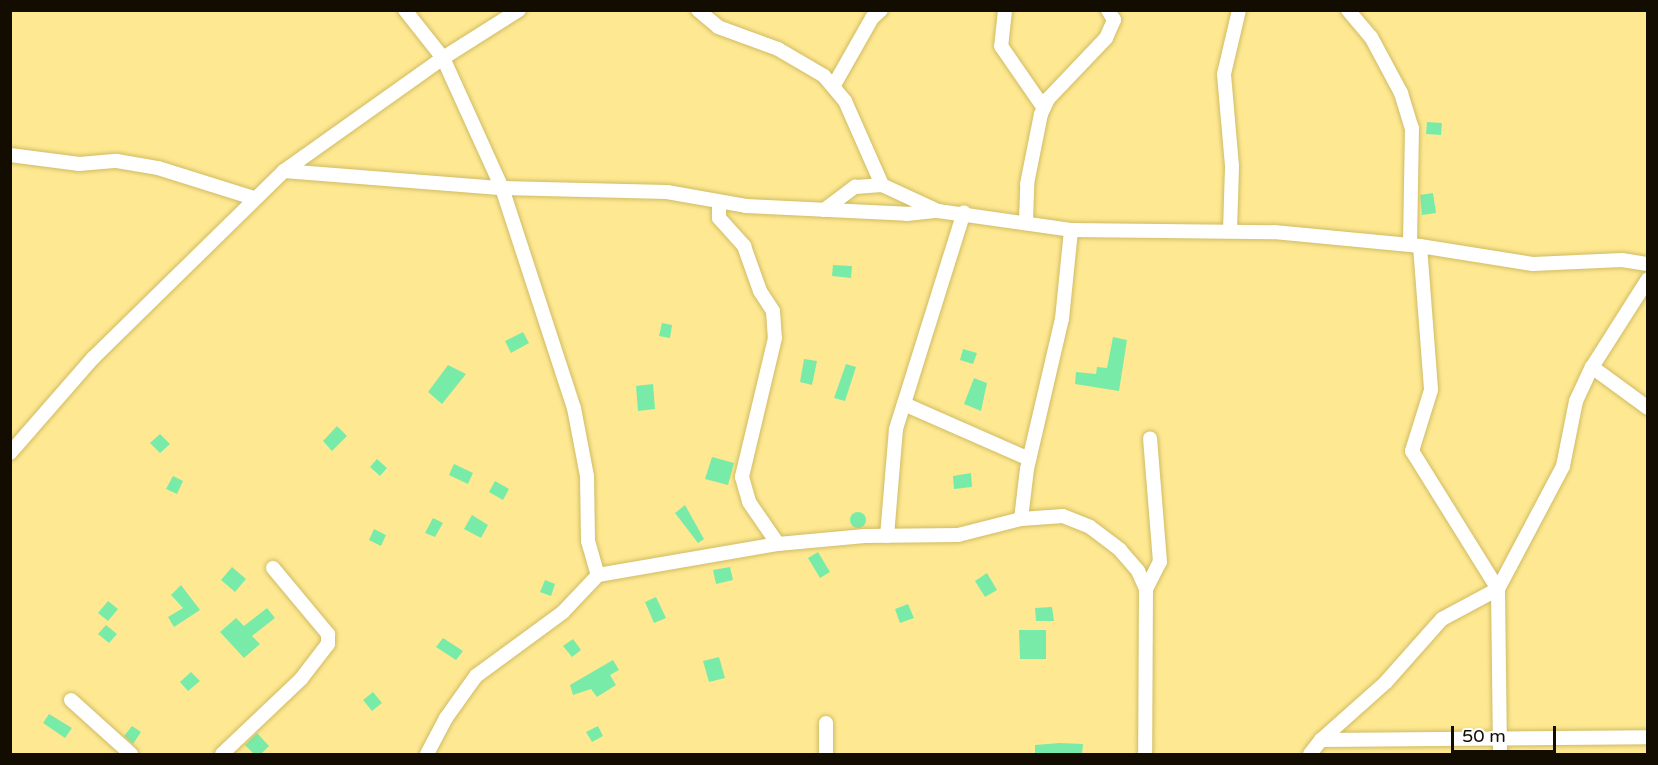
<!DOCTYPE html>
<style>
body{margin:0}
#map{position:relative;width:1658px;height:765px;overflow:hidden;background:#fee992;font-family:"Varela Round",sans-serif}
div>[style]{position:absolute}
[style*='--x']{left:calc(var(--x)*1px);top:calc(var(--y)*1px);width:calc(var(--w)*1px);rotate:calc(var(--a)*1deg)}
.building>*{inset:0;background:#78eba8}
.round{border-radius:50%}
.roads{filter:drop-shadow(0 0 2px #d0bb64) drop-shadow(0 0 2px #d0bb64)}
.street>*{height:14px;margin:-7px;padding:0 7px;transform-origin:7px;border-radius:7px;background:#fff}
span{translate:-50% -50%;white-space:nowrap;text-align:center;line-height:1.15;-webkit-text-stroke:4.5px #fff;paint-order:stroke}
.frame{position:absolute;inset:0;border:12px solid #130c00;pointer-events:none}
.scale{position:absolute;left:1451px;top:726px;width:105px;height:27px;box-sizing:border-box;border:3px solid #130c00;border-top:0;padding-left:8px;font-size:18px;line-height:21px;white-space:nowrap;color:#130c00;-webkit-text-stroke:4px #fff;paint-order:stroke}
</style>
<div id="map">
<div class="building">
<div style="clip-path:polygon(1427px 122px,1442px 123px,1441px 135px,1426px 134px)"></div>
<div style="clip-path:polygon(1433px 193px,1436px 213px,1422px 215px,1420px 195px)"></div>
<div style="clip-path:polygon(833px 265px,852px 266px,851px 278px,832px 276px)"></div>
<div style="clip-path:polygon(662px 323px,672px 325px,670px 338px,659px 336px)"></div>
<div style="clip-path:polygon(523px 332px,529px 343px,511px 353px,505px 341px)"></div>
<div style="clip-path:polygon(1113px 337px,1127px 340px,1119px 391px,1075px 384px,1076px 372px,1096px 374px,1097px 367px,1107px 368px)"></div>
<div style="clip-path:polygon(963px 349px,977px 353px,973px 364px,960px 360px)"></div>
<div style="clip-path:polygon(804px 359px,817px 361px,812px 385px,800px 382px)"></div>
<div style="clip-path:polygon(846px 364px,856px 367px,845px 401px,834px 398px)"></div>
<div style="clip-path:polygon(448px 365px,466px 374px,442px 404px,428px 392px)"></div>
<div style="clip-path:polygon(974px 378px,987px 383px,981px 411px,964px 404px)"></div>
<div style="clip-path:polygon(653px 384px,655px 409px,638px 411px,636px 386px)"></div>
<div style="clip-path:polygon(337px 426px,347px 436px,332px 451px,323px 441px)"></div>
<div style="clip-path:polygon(160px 434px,170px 444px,160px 453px,150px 443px)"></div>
<div style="clip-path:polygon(712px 457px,734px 463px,728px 485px,705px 479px)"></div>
<div style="clip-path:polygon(377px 459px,387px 468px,380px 476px,370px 467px)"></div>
<div style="clip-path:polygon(454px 464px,473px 473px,468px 484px,449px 475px)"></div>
<div style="clip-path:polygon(971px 473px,972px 487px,954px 489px,953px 476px)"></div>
<div style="clip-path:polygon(173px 476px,183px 481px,177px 494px,166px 489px)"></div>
<div style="clip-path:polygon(495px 481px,509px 489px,503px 500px,489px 492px)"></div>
<div style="clip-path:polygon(685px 505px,704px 539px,698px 543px,675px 513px)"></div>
<div class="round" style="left:850px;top:512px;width:16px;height:16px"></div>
<div style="clip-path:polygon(472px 515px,488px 525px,481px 538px,464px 529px)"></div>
<div style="clip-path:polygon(433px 518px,443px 523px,435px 537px,425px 533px)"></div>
<div style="clip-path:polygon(374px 529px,386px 535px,381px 546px,369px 540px)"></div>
<div style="clip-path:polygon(818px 552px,830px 572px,820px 578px,808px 558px)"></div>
<div style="clip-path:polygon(232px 567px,246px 579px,235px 592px,221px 580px)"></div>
<div style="clip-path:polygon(730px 567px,733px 580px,716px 584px,713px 570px)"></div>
<div style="clip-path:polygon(987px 573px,997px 590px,985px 597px,975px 581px)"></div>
<div style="clip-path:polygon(545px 580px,555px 584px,551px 596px,540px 592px)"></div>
<div style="clip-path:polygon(181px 585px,200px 610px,174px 627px,168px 617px,183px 608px,171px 595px)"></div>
<div style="clip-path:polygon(656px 597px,666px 618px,654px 623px,645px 602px)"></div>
<div style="clip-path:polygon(108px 601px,118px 609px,108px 621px,98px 613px)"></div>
<div style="clip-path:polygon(908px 604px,914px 618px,900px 623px,895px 609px)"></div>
<div style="clip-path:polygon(1052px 607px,1054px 621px,1036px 621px,1035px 608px)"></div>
<div style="clip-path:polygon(267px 608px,275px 618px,252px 636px,260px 644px,244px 658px,220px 632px,236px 618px,244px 626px)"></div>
<div style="clip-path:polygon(106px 625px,117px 634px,109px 643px,98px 634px)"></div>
<div style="clip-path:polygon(1019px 630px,1046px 630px,1046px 659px,1020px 659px)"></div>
<div style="clip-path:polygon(443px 638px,463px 651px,456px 660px,436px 647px)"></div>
<div style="clip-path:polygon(573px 639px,581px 650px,572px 657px,563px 646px)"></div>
<div style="clip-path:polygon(719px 657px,725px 678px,709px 682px,703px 661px)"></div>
<div style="clip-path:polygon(613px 660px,619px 670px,610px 675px,616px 685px,597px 697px,591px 689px,573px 695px,570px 685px)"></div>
<div style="clip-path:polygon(191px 672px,200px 681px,188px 691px,180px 682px)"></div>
<div style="clip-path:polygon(373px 692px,382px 703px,372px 711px,363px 700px)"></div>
<div style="clip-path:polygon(49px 714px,72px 728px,65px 738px,43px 723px)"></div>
<div style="clip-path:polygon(132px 726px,141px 732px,133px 744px,124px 736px)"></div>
<div style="clip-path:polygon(598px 726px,603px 736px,592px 742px,586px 732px)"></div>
<div style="clip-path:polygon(257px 733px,269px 746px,261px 754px,254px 754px,245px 745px)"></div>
<div style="clip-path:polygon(1060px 743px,1083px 744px,1082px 754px,1035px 754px,1035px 745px)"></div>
</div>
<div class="roads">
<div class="street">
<div style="--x:405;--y:10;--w:61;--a:51.6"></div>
<div style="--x:443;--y:58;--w:143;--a:65.6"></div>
<div style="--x:502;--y:188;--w:231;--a:71.9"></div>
<div style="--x:574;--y:408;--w:69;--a:79.2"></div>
<div style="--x:587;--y:476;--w:65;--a:89.1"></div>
<div style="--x:588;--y:541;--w:35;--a:74"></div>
<div style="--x:698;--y:10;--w:26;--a:40"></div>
<div style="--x:718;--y:27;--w:64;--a:20.1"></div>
<div style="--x:778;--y:49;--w:53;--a:30.4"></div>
<div style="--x:824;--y:76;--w:33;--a:50"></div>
<div style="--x:845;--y:101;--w:92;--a:66.2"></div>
<div style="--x:882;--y:185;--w:62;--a:24.9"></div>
<div style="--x:938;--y:211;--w:134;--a:8.1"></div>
<div style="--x:1071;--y:230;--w:203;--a:0.6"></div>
<div style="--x:1274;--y:232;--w:147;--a:5.5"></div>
<div style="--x:1420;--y:246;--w:114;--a:9.1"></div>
<div style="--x:1533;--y:264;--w:89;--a:-2.6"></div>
<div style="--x:1622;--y:260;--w:26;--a:9"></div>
<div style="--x:1005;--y:10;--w:36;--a:96"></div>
<div style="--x:1001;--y:46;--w:75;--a:55.3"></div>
<div style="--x:1348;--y:10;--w:35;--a:50"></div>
<div style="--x:1371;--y:37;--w:64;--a:61.8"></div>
<div style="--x:1401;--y:93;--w:37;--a:73"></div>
<div style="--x:1412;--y:128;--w:117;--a:91"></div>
<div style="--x:834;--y:85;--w:77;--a:-60.4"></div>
<div style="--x:872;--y:18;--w:12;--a:-42"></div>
<div style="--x:10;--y:155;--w:70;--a:7.4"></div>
<div style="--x:79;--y:164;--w:38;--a:-5"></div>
<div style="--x:117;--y:161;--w:42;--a:9.7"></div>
<div style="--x:158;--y:168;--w:101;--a:17.4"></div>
<div style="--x:284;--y:171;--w:219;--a:4.5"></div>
<div style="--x:502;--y:188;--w:165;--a:1.4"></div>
<div style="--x:667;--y:192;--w:80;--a:10"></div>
<div style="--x:746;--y:206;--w:161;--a:2.8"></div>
<div style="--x:907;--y:214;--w:30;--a:-6"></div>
<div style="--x:719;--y:203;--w:15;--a:90"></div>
<div style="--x:719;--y:218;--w:38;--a:48"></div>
<div style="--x:744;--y:246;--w:48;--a:70.4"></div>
<div style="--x:760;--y:291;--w:24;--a:57"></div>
<div style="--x:773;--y:311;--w:27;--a:86"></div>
<div style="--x:775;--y:338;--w:143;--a:103.4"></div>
<div style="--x:742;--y:477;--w:26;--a:74"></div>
<div style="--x:749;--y:502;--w:51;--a:55.4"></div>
<div style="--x:824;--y:210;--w:39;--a:-37"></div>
<div style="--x:855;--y:187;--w:27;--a:-4"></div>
<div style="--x:1026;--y:221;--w:37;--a:-88"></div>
<div style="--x:1027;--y:184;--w:71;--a:-78.7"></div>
<div style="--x:1041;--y:114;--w:17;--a:-65"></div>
<div style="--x:1048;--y:99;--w:84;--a:-46.4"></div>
<div style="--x:1106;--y:38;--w:20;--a:-66"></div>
<div style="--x:1114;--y:20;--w:12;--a:-121"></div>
<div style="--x:1230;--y:231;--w:65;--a:-88.2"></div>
<div style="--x:1232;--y:166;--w:92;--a:-95"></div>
<div style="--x:1224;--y:74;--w:66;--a:-76.8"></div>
<div style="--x:1420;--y:246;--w:144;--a:85.6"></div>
<div style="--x:1431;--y:390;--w:64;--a:107.3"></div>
<div style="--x:1412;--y:451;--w:163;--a:58.1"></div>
<div style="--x:1498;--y:589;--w:139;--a:-62.1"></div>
<div style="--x:1563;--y:466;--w:66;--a:-78.7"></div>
<div style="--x:1576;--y:401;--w:38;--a:-65"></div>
<div style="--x:1592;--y:367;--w:69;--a:36.2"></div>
<div style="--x:1592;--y:367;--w:104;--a:-57.5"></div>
<div style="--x:904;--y:404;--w:137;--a:23.7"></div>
<div style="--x:10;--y:453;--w:126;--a:-48.9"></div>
<div style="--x:93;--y:358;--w:267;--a:-44.4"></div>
<div style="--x:284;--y:171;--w:195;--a:-35.4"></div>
<div style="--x:443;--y:58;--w:90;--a:-32.3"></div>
<div style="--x:1021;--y:519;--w:50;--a:-83.2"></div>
<div style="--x:1027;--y:469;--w:154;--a:-76.9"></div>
<div style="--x:1062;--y:319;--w:89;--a:-84.2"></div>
<div style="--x:887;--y:536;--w:107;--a:-85.2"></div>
<div style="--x:896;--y:429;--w:227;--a:-72.6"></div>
<div style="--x:1146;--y:589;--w:30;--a:-63"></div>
<div style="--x:1160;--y:562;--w:124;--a:-94.6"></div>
<div style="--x:71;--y:700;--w:81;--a:42"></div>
<div style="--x:826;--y:723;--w:31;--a:90"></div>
<div style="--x:1321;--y:740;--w:327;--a:-0.5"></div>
<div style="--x:222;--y:754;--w:109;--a:-43.5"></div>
<div style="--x:301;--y:679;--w:44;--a:-52.4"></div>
<div style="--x:328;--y:644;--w:10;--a:-90"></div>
<div style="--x:328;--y:634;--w:86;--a:-129.8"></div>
<div style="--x:427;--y:754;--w:41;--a:-62.2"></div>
<div style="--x:446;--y:718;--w:52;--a:-54.5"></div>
<div style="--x:476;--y:676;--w:108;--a:-36.3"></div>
<div style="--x:563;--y:612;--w:51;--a:-46.6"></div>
<div style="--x:598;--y:575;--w:183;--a:-9.8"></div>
<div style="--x:778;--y:544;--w:87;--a:-5.3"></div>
<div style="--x:865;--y:536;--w:93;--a:-0.6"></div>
<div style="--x:958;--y:535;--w:65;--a:-14.3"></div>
<div style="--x:1021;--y:519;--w:42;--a:-4.1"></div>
<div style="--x:1063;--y:516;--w:29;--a:22"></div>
<div style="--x:1090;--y:527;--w:38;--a:37"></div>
<div style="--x:1120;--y:550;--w:28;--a:49"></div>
<div style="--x:1138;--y:571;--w:20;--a:66"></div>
<div style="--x:1146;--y:589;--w:165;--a:90.3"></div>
<div style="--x:1310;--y:754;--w:18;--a:-52"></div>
<div style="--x:1321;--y:740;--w:87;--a:-41.7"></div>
<div style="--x:1386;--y:682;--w:84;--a:-48.4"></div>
<div style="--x:1442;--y:619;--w:64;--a:-28.2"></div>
<div style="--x:1498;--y:589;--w:165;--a:89.3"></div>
</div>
</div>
<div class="frame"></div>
<div class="scale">50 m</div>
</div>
